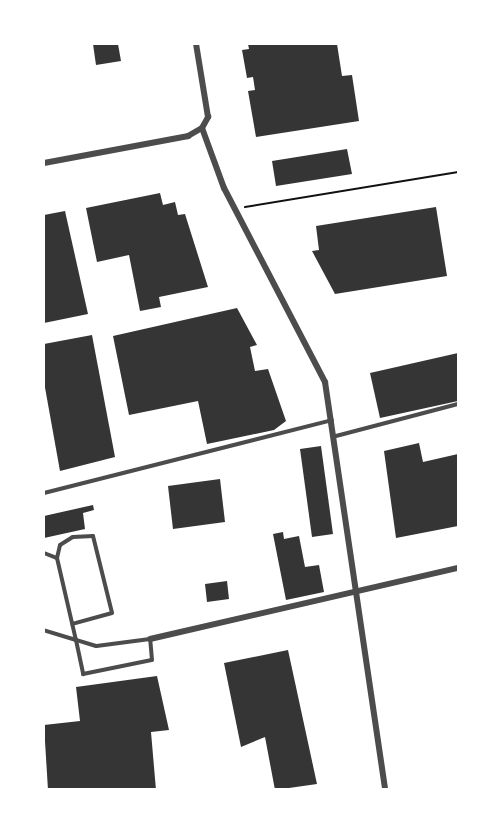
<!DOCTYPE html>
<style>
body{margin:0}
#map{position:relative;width:502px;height:833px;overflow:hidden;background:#fff;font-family:"Fira Sans Condensed",sans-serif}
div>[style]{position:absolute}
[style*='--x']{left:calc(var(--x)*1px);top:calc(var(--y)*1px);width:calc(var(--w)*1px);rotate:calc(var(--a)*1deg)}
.building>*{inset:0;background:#353535}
.path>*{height:2px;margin:-1px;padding:0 1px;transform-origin:1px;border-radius:1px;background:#111}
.service>*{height:4px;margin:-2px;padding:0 2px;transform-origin:2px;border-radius:2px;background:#4c4c4c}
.minor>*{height:6px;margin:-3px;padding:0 3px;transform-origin:3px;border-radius:3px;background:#4c4c4c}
span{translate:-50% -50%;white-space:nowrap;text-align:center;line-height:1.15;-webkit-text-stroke:6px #fff;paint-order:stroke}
.frame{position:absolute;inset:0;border:45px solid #fff;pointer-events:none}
</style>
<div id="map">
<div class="building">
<div style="clip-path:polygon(93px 44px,118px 44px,121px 61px,96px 65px)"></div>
<div style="clip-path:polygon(248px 44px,337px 44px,342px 76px,352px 75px,359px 121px,256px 137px,248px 91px,255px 90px,253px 77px,247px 78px,242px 50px,249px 49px)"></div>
<div style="clip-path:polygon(347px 149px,352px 174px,276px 186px,272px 161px)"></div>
<div style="clip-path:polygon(160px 193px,163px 205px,175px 202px,178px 215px,185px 214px,208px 287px,159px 297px,161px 307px,140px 311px,129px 255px,97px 262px,86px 208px)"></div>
<div style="clip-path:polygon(436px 207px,447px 276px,335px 294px,312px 251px,319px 250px,316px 226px)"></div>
<div style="clip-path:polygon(65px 211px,88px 314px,44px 323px,44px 215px)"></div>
<div style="clip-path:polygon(237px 308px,257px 345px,250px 347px,255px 371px,268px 369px,286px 421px,274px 430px,207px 444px,198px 401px,129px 415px,113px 336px)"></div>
<div style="clip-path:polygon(92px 335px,115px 457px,60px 471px,44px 382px,44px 344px)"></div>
<div style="clip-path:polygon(458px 353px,458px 401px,380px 418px,370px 373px)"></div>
<div style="clip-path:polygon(419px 443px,423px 462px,458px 454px,458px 526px,396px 538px,384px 451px)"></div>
<div style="clip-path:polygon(321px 446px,333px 534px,312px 537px,300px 449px)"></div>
<div style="clip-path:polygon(220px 479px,225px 522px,173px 529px,168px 486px)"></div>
<div style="clip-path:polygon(93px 505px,94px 510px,83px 513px,85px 529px,44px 538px,44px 516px)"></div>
<div style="clip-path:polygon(283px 532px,284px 539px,299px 536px,305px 567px,319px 565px,324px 592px,286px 600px,273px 534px)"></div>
<div style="clip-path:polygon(227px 581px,229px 599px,207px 602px,205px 584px)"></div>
<div style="clip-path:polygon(288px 650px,317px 784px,275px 790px,265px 737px,241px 747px,224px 663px)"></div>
<div style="clip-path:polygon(157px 676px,169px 730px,151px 732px,156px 790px,48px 790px,44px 725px,80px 721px,76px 687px)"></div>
</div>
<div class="path">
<div style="--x:245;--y:207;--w:216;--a:-9.3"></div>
</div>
<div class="service">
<div style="--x:336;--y:436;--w:126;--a:-14.7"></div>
<div style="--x:44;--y:493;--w:297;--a:-14.2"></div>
<div style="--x:44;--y:553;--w:14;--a:21"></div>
<div style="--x:57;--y:558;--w:84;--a:77"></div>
<div style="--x:76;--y:640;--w:35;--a:78"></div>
<div style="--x:83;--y:674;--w:70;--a:-11.5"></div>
<div style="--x:152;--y:660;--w:21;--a:-95"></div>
<div style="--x:150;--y:639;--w:54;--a:172.6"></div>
<div style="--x:96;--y:646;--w:21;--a:-163"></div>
<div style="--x:76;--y:640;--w:34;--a:-163"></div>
<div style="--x:57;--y:558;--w:13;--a:-77"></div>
<div style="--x:60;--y:545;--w:15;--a:-32"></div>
<div style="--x:73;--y:537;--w:20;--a:-3"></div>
<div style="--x:93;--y:536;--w:79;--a:76.1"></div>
<div style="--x:112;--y:613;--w:41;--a:164.6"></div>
</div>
<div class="minor">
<div style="--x:202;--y:128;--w:64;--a:69.9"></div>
<div style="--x:224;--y:188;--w:219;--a:62.5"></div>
<div style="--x:325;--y:382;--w:412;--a:81.6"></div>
<div style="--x:44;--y:163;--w:147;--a:-10.6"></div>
<div style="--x:188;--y:136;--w:16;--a:-30"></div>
<div style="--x:202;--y:128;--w:13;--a:-61"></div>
<div style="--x:208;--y:117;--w:74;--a:-99.3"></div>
<div style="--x:150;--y:639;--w:316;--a:-13"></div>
</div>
<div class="frame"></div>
</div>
